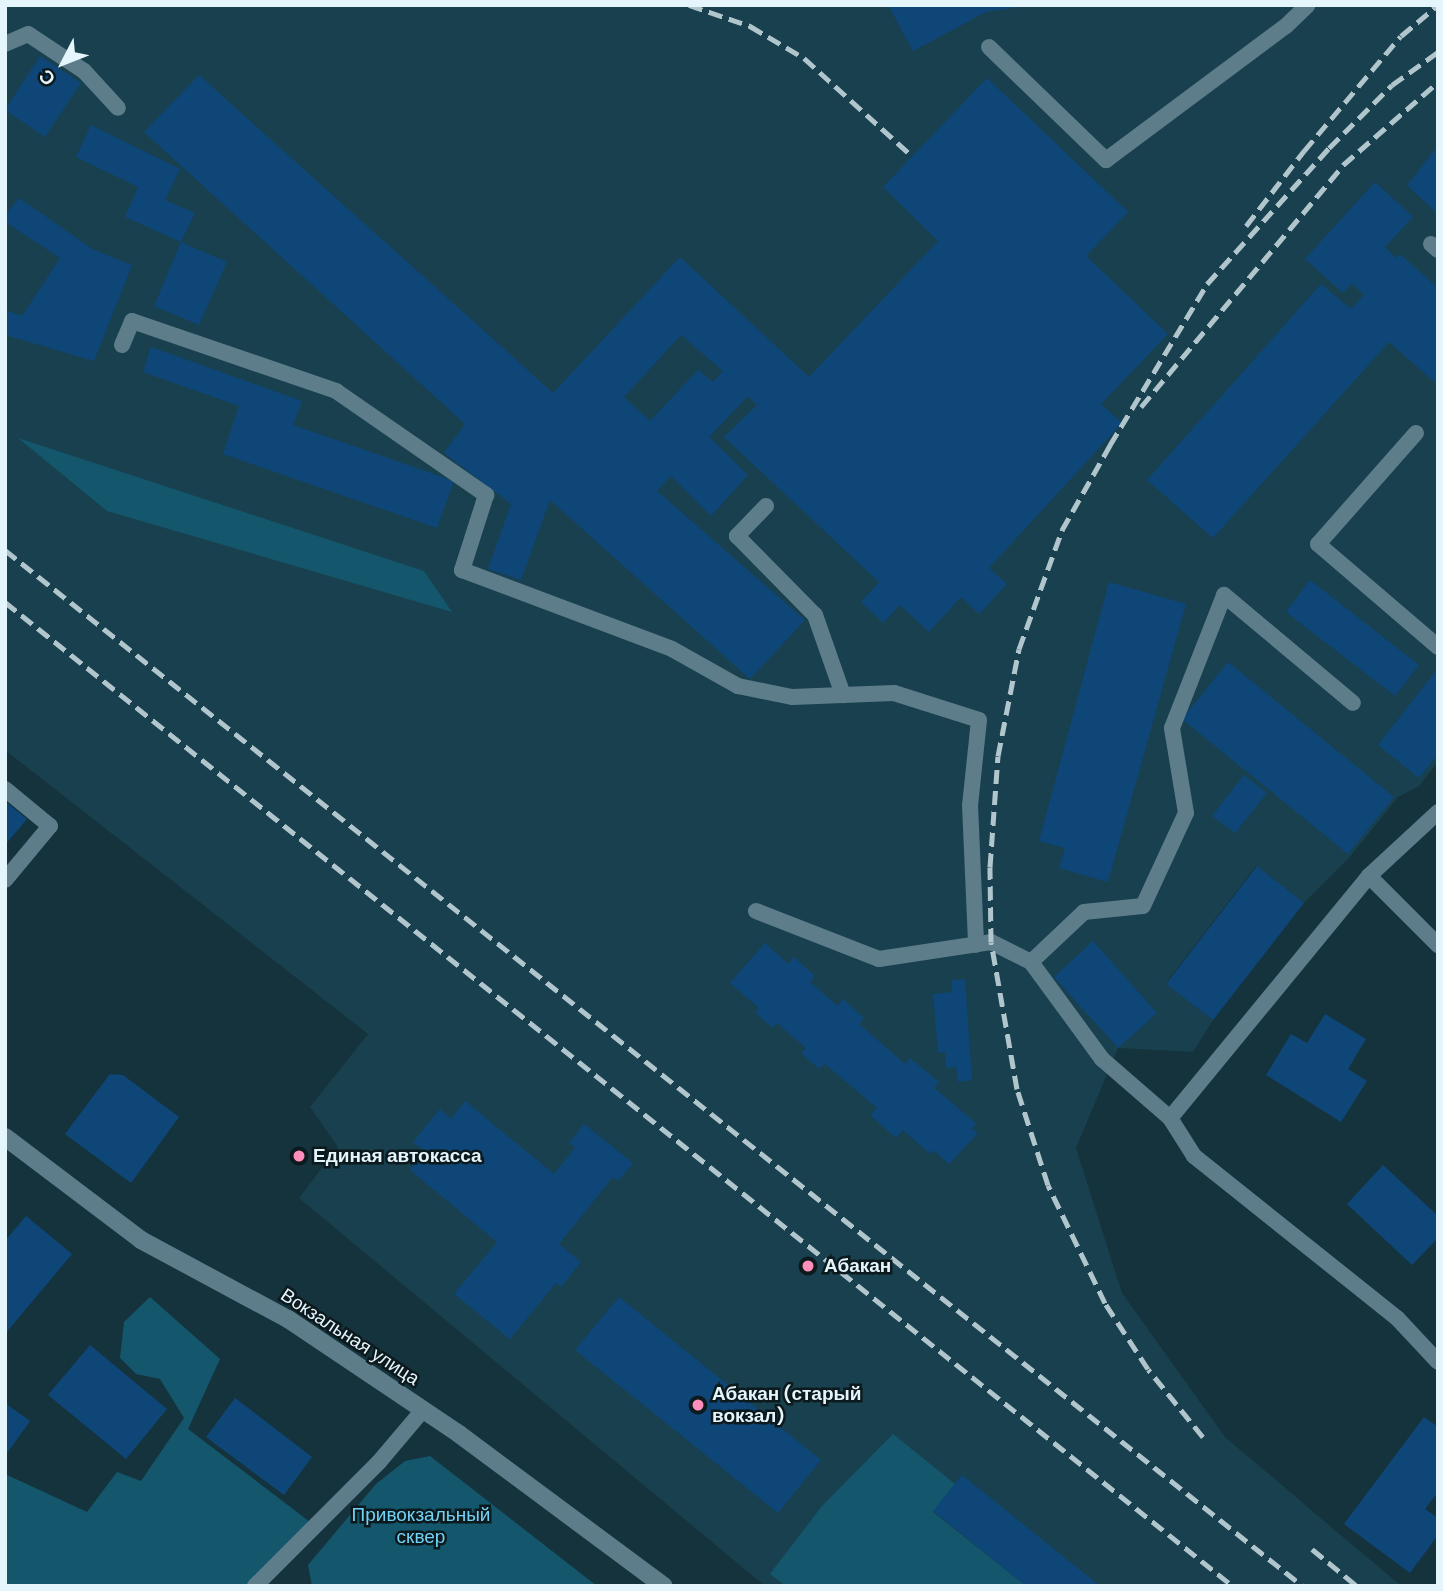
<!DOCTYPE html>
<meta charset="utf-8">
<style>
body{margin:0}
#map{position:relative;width:1443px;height:1591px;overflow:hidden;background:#15333d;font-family:"DM Sans",sans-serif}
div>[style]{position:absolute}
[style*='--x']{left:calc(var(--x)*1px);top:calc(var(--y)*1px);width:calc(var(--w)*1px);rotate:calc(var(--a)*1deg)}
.built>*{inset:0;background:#18404e}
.green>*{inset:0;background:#14576c}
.building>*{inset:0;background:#0f4678}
.lane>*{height:16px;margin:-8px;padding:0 8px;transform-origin:8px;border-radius:8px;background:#5e7d8a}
.street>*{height:18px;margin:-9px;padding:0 9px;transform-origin:9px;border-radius:9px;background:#5e7d8a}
.rail>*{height:5px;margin-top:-2.5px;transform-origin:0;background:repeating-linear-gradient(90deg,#b1c5cd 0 14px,transparent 0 21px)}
.dots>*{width:19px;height:19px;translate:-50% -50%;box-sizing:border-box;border:4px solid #0c191d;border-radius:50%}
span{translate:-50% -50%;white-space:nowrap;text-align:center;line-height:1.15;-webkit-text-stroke:5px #0c191d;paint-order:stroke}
.poi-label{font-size:19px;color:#e4f5fc;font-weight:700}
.left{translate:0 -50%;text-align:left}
.street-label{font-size:19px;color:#e4f5fc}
.park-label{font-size:19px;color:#71d2f5}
.frame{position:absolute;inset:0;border:7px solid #e4f5fc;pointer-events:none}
.north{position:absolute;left:28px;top:28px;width:70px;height:70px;-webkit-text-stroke:5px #0c191d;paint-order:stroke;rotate:228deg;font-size:19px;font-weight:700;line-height:28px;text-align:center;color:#e4f5fc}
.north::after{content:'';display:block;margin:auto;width:24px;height:32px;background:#e4f5fc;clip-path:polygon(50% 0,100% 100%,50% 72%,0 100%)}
</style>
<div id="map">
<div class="built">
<div style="clip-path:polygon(5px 5px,1438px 5px,1438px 762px,1419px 786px,1398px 797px,1348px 859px,1304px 903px,1256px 866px,1166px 983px,1213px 1020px,1193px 1052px,1118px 1048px,1076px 1148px,1122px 1293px,1225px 1437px,1401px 1586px,765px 1586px,299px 1198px,338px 1147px,310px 1107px,368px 1034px,5px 750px)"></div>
</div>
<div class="green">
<div style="clip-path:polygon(18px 438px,424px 571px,452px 612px,107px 511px)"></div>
<div style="clip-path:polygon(150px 1297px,220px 1359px,188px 1429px,310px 1522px,257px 1586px,5px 1586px,5px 1474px,87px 1512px,117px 1472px,141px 1481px,184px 1418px,160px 1379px,136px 1374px,120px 1358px,124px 1322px)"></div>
<div style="clip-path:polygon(893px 1434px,955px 1484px,933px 1512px,1026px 1586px,786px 1586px,770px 1574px,822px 1506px)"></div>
<div style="clip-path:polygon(430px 1456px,597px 1586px,312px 1586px,308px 1565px,376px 1484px,405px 1461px)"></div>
</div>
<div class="building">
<div style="clip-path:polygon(888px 5px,1019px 5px,1019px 7px,986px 12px,913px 51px)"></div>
<div style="clip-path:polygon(40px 56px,81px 83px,45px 137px,5px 110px)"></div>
<div style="clip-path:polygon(evenodd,199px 75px,553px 393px,680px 257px,809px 377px,938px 241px,883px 187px,987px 78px,1128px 212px,1086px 256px,1168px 334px,1101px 404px,1122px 423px,989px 568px,1007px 584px,979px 614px,961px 597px,929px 632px,900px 605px,883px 623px,861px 602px,879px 582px,724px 437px,757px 405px,748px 396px,709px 437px,748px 475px,711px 516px,671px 476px,657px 491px,805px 620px,750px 679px,550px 500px,521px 580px,488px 569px,511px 504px,444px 453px,465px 424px,144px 132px,199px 75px,681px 335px,723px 371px,713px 382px,698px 370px,650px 421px,624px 397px,681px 335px)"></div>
<div style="clip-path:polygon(91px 125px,180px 169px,165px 200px,195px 213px,181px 242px,227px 262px,199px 325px,154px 306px,181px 242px,125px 217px,138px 187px,76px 157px)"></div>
<div style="clip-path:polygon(1438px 146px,1438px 214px,1407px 185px)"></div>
<div style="clip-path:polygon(1375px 182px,1413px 217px,1385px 247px,1396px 258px,1400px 254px,1438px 288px,1438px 385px,1389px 342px,1213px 538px,1147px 480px,1321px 284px,1351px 309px,1364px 295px,1352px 283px,1343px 293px,1305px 259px)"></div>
<div style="clip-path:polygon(19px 198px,94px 250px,132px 265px,94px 361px,5px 335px,5px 310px,22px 316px,60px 258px,5px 222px,5px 216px)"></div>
<div style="clip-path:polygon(151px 347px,302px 401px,293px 425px,454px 481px,437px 528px,223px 454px,239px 406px,143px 372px)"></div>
<div style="clip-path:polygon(1310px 580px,1419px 665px,1395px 696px,1286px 612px)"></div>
<div style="clip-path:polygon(1109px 582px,1186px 604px,1108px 882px,1059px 868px,1065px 848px,1039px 841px)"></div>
<div style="clip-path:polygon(1228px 662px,1394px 797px,1348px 854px,1182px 719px)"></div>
<div style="clip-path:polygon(1438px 668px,1438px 754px,1419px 778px,1378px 745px)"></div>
<div style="clip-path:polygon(1244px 775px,1267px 793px,1235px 833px,1212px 816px)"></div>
<div style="clip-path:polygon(5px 801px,27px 819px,5px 845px)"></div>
<div style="clip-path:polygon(1257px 866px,1304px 903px,1213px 1020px,1166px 984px)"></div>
<div style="clip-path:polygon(1093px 941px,1157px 1013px,1118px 1048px,1054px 977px)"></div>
<div style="clip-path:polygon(765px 943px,788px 964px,794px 957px,815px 976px,810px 982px,838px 1006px,843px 999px,864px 1018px,859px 1024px,905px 1064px,910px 1058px,939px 1082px,934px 1088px,976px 1123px,972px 1129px,978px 1133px,949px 1164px,933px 1150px,930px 1154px,903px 1130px,896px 1138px,870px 1115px,877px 1108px,825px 1064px,819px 1069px,801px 1053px,806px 1048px,777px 1023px,773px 1028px,755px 1013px,759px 1008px,730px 983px)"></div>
<div style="clip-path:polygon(965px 979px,972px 1080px,958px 1082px,956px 1067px,946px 1068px,945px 1052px,938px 1053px,933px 994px,952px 992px,951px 980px)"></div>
<div style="clip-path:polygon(1325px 1014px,1366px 1039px,1348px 1069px,1367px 1081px,1341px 1122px,1266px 1075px,1291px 1034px,1307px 1043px)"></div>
<div style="clip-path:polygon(110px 1074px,123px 1075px,179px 1117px,131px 1183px,65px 1134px)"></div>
<div style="clip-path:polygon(465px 1101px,554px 1174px,575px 1148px,569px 1143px,584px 1124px,633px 1163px,618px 1181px,613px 1177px,559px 1244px,581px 1262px,561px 1287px,556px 1283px,510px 1339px,454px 1294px,497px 1242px,410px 1170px,425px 1151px,413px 1142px,440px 1109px,451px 1119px)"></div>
<div style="clip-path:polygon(1383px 1165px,1438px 1216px,1438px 1238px,1412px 1265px,1347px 1204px)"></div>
<div style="clip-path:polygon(26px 1216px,72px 1254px,5px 1334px,5px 1241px)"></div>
<div style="clip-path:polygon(619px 1297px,821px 1460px,778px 1513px,575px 1350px)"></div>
<div style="clip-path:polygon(90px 1345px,167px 1409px,126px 1459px,48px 1395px)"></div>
<div style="clip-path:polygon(235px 1398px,312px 1457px,284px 1495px,206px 1437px)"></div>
<div style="clip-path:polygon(5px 1403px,30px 1421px,5px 1456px)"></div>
<div style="clip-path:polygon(1424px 1417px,1438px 1427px,1438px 1492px,1425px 1509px,1438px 1518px,1438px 1535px,1410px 1573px,1344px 1524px)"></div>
<div style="clip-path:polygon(962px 1475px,1100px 1586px,1026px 1586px,933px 1511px)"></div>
</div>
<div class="lane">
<div style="--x:5;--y:44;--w:25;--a:-23"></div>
<div style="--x:28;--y:34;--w:67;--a:33.5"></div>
<div style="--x:84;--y:71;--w:50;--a:47.4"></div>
<div style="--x:989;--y:47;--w:163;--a:44"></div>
<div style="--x:1106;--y:160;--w:224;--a:-36.7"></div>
<div style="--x:1286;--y:26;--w:30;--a:-44"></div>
<div style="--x:1431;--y:244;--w:9;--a:41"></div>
<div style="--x:122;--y:345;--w:26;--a:-67"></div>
<div style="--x:132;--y:321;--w:216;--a:18.9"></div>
<div style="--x:336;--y:391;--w:183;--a:34.7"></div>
<div style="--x:486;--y:495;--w:79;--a:107.7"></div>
<div style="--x:462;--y:570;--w:224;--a:20.6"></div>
<div style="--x:672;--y:649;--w:76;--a:29.3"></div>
<div style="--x:738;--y:686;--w:55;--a:11.5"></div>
<div style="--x:792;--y:697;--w:102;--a:-2.2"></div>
<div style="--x:894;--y:693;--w:89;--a:17.6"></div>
<div style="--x:979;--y:720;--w:85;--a:96"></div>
<div style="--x:970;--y:805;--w:140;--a:87.5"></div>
<div style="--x:1416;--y:433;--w:148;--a:131.4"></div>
<div style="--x:1318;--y:544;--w:158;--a:40.6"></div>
<div style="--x:766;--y:506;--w:42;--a:134"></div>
<div style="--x:737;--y:536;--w:111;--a:45.4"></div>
<div style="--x:815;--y:615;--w:85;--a:70.7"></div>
<div style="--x:5;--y:789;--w:58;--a:39.4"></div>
<div style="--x:50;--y:826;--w:70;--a:129.8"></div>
<div style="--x:1438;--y:812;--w:94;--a:137.2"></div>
<div style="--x:1369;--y:876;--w:313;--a:129.4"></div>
<div style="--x:1170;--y:1118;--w:45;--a:57.7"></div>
<div style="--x:1194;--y:1156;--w:260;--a:38.6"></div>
<div style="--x:1397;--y:1318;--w:60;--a:47"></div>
<div style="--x:1369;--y:876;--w:98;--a:45"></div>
<div style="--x:756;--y:911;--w:132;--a:21.3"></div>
<div style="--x:879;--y:959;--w:113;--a:-8.6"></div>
<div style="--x:991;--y:942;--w:45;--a:26.6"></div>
<div style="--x:1170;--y:1118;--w:90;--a:-139.1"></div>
<div style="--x:1102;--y:1059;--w:120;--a:-126.2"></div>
<div style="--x:1031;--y:962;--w:73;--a:-43.3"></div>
<div style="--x:1084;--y:912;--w:59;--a:-5.8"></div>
<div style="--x:1143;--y:906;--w:102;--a:-65.2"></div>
<div style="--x:1186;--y:813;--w:86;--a:-99.4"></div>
<div style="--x:1172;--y:728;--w:143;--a:-68.6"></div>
<div style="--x:1224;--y:595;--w:168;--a:39.9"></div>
<div style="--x:255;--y:1586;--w:175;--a:-45"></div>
<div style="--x:379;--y:1462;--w:68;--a:-49.8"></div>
</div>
<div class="street">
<div style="--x:5;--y:1137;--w:171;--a:37.1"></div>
<div style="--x:141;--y:1240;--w:167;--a:28.3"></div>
<div style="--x:288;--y:1319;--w:206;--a:33.9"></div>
<div style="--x:459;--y:1434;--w:255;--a:36.6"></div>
</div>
<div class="rail">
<div style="--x:689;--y:5;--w:65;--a:19"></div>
<div style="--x:750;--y:26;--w:63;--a:30.7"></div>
<div style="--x:804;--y:58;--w:146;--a:42.2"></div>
<div style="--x:1246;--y:226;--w:95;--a:-52.3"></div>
<div style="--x:1304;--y:151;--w:150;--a:-49.9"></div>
<div style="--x:1401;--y:36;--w:48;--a:-40"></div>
<div style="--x:1141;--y:407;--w:315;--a:-50.1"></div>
<div style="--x:1343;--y:165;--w:126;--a:-41.1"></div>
<div style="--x:5;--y:550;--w:1661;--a:38.6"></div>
<div style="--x:5;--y:602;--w:1574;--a:38.71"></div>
<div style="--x:1203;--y:1437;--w:87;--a:-129"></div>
<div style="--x:1148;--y:1369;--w:79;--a:-123.1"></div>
<div style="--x:1105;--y:1303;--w:131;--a:-115.8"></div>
<div style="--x:1048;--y:1185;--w:101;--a:-107.9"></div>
<div style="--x:1017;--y:1089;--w:149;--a:-100"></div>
<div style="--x:991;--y:942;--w:75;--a:-90.8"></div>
<div style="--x:990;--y:867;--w:111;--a:-85.9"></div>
<div style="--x:998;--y:756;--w:109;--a:-78.9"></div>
<div style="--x:1019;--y:649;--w:127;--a:-70.1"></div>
<div style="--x:1062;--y:530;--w:98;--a:-60.5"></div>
<div style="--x:1110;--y:445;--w:188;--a:-58.9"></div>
<div style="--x:1207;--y:284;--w:183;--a:-48.1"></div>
<div style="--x:1329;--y:148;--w:89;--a:-45"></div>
<div style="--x:1392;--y:85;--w:57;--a:-35.7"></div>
<div style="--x:1312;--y:1549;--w:58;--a:39.4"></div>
</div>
<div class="dots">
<div style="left:299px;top:1156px;background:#ff8eba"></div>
<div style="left:808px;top:1266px;background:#ff8eba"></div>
<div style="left:698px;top:1405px;background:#ff8eba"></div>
</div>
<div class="poi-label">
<span class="left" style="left:313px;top:1156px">Единая автокасса</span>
<span class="left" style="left:824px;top:1266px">Абакан</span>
<span class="left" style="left:712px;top:1405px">Абакан (старый<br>вокзал)</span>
</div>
<div class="street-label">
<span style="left:350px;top:1337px;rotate:33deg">Вокзальная улица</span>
</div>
<div class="park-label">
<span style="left:421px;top:1526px">Привокзальный<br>сквер</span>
</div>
<div class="frame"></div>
<div class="north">С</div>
</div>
